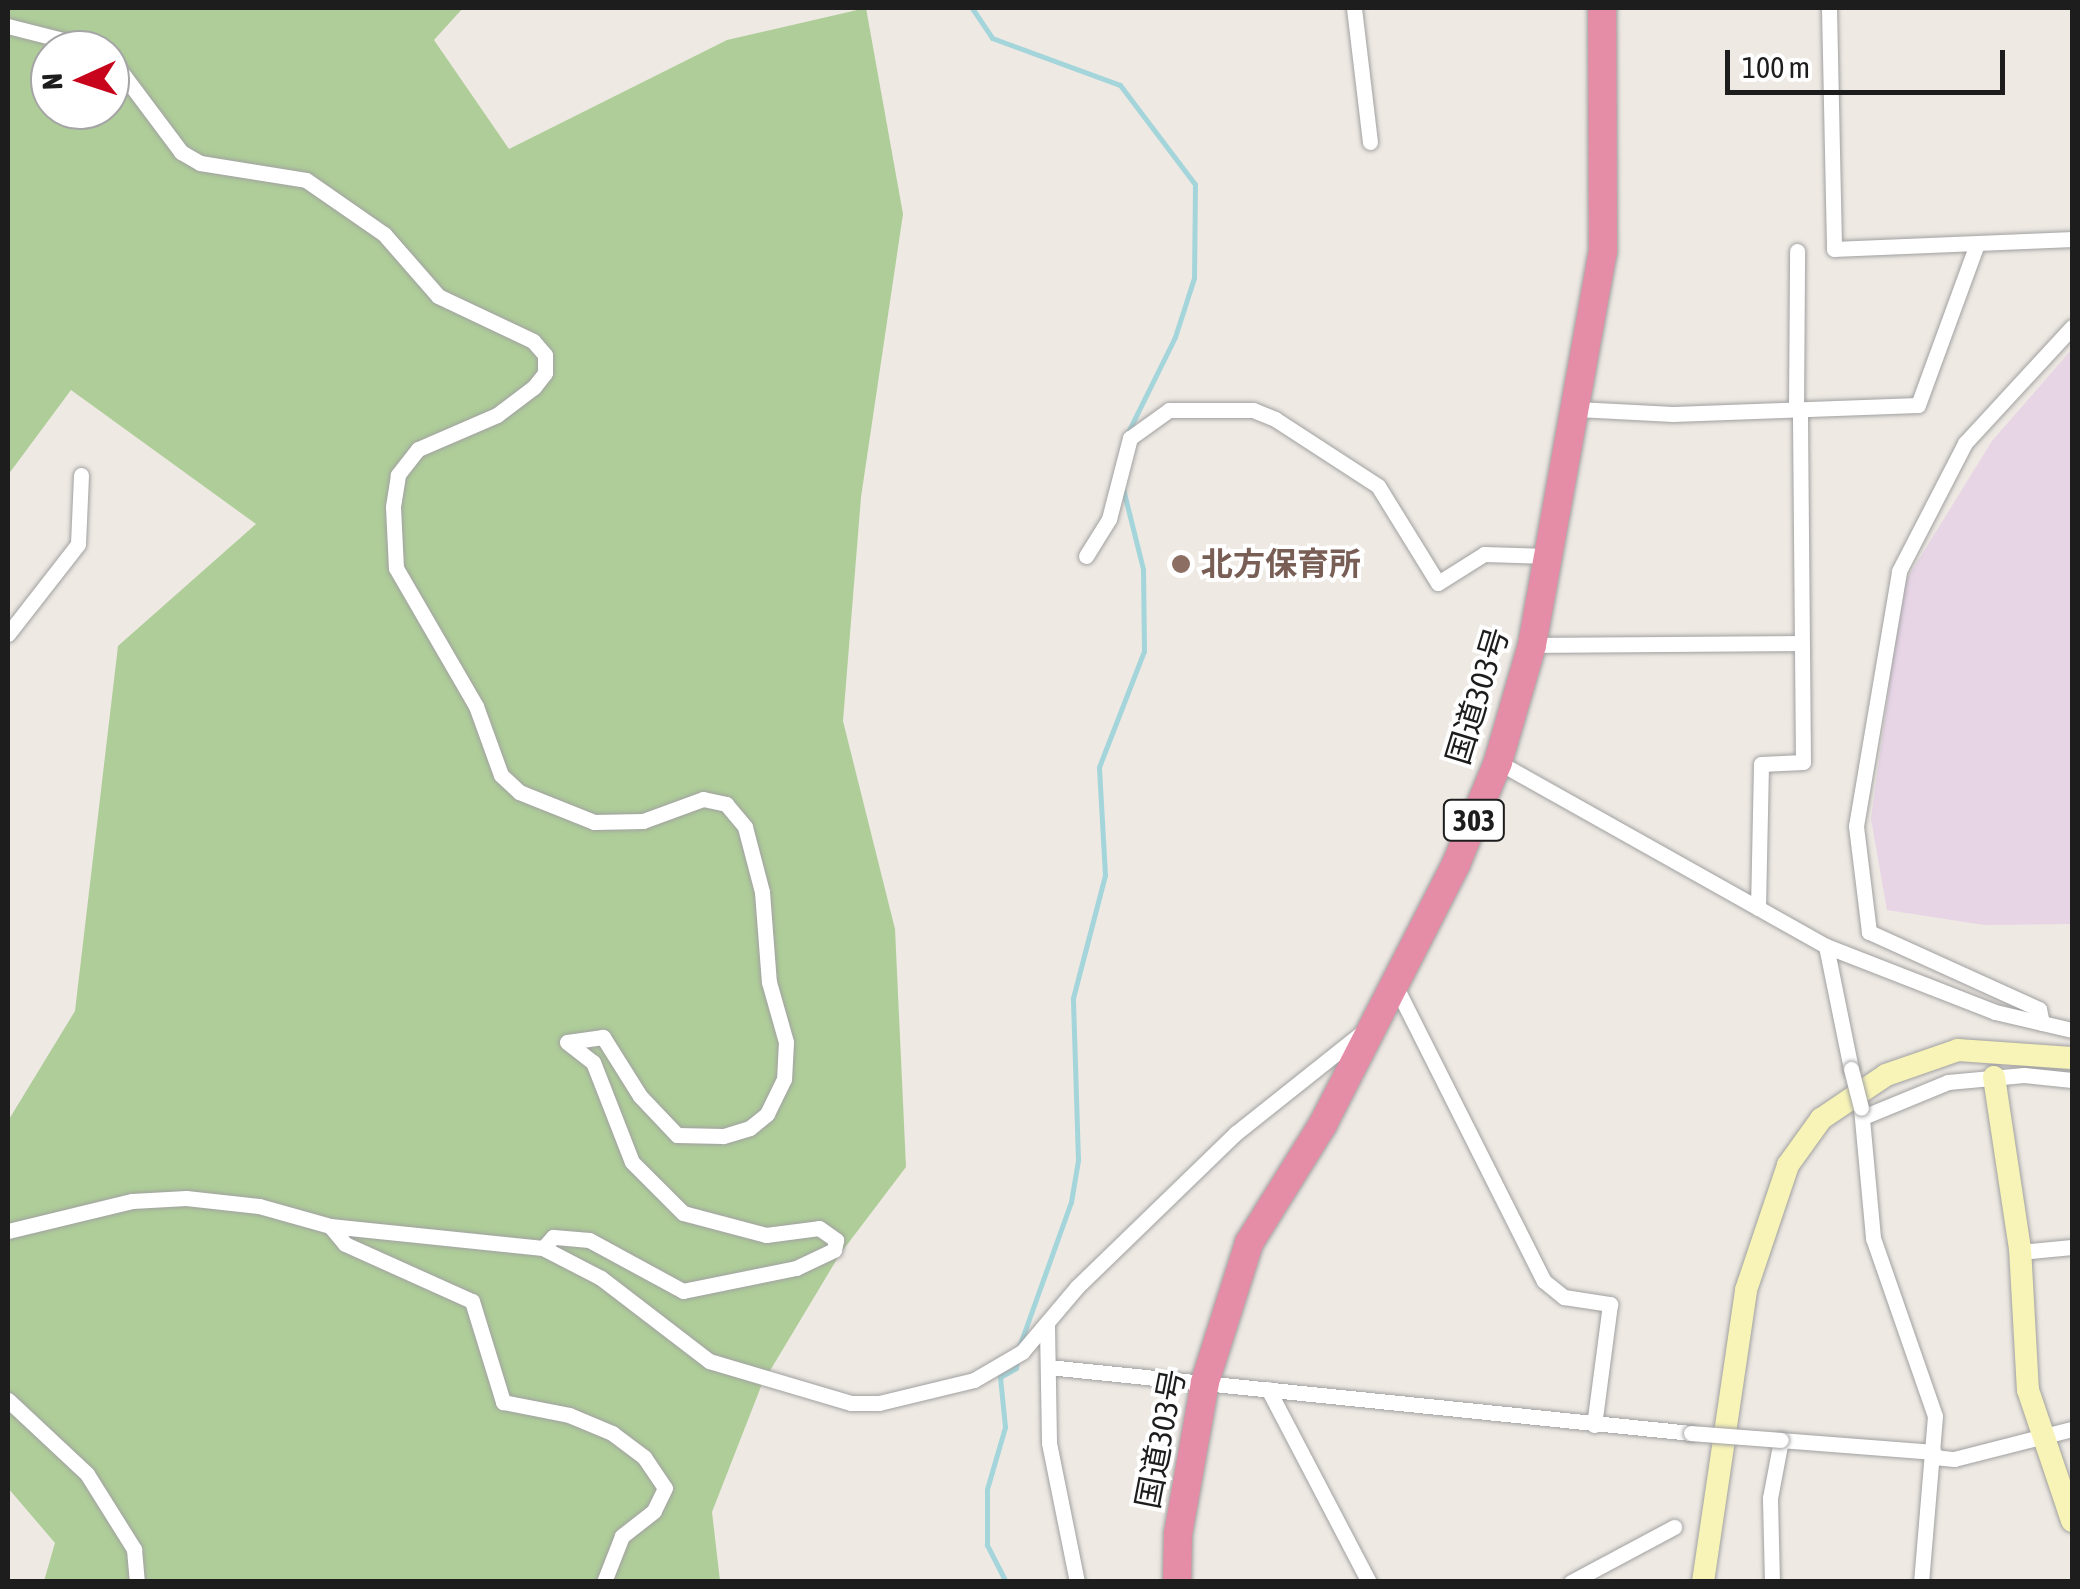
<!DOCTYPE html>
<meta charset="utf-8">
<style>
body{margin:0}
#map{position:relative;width:2080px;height:1589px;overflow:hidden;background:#eee9e3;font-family:"Asap Condensed","Noto Sans JP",sans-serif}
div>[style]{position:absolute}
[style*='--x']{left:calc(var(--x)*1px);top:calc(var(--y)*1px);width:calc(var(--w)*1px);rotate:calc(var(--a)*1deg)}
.industrial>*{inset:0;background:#e7d5e6}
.forest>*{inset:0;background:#aecd98}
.stream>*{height:5px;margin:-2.5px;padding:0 2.5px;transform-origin:2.5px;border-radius:2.5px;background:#a4d5db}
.roads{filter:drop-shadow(0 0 2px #a1a1a1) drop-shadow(0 0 2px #a1a1a1)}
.street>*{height:15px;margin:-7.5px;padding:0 7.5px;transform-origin:7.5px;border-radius:7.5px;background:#fff}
.secondary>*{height:22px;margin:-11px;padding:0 11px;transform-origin:11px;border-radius:11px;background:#f8f4b7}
.highway>*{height:28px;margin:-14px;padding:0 14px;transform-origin:14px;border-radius:14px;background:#e58ca7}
.bridges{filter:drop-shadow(0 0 2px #a1a1a1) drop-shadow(0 0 2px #a1a1a1)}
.street-bridge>*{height:15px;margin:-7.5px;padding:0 7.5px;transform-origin:7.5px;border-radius:7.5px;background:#fff}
.dots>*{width:28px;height:28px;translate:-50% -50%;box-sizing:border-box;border:5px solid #fff;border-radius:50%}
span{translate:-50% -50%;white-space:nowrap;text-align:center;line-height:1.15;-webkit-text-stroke:8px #fff;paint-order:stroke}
.shield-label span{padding:2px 8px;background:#fff;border:2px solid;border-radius:8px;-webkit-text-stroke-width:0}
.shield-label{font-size:30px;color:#1d1d1d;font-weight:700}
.education-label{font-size:32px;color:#785e54;font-weight:700}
.left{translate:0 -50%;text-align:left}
.street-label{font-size:32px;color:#1d1d1d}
.frame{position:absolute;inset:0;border:10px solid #1d1d1d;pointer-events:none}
.north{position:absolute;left:30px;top:30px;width:100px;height:100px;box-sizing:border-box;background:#fff;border:2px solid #a5a5a5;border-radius:50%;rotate:267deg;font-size:28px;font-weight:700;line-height:40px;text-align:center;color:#1d1d1d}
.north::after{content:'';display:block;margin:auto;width:35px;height:45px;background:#c7041b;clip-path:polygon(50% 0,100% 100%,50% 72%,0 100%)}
.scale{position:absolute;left:1725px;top:50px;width:280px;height:45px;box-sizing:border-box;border:5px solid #1d1d1d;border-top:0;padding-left:12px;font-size:30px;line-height:35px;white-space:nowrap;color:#1d1d1d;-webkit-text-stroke:8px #fff;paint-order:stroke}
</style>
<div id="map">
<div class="industrial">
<div style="clip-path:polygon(2072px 349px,2072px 924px,1984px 925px,1887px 910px,1871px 819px,1903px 585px,1992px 441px)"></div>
</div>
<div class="forest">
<div style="clip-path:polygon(evenodd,8px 8px,463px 8px,434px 40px,509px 149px,727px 40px,866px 8px,903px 214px,861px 497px,843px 721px,895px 929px,906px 1167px,840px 1254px,762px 1384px,712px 1512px,720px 1581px,44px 1581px,55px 1543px,8px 1488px,8px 1121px,75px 1011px,118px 646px,256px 524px,71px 390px,8px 475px,8px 8px,50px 50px,110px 50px,110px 110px,50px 110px,50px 50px)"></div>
</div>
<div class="stream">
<div style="--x:972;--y:8;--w:36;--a:56"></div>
<div style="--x:992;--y:38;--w:136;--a:20.2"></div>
<div style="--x:1120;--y:85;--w:124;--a:52.9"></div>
<div style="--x:1195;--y:184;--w:94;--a:90.6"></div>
<div style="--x:1194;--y:278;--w:62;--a:107.9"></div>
<div style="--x:1175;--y:337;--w:108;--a:116.3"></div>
<div style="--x:1019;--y:1347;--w:154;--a:-70.3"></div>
<div style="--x:1071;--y:1202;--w:43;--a:-80.5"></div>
<div style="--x:1078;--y:1160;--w:162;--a:-91.8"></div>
<div style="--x:1073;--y:998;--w:127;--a:-75.4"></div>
<div style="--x:1105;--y:875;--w:108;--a:-93.2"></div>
<div style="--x:1099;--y:767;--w:124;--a:-68.8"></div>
<div style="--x:1144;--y:651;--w:82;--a:-90.7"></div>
<div style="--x:1143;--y:569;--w:82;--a:-104"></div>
<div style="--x:1006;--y:1582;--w:42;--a:-117.2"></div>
<div style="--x:987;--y:1545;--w:56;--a:-90"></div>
<div style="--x:987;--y:1489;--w:65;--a:-73.8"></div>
<div style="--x:1005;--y:1427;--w:50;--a:-95.7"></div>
<div style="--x:1000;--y:1377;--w:18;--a:-29"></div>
<div style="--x:1016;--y:1368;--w:10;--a:-84"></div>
</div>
<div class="roads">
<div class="street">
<div style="--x:1354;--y:8;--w:135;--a:83.2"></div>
<div style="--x:1829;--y:8;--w:241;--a:88.8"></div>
<div style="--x:1834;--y:249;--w:238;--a:-2.4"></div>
<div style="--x:8;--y:26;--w:97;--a:14.3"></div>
<div style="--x:110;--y:57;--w:119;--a:53.2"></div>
<div style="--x:181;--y:152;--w:22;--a:30"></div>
<div style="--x:200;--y:163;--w:107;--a:9.1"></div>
<div style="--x:306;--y:180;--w:95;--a:34.7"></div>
<div style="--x:384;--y:234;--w:82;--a:48.9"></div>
<div style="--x:438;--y:296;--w:105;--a:25.3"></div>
<div style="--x:533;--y:341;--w:18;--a:49"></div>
<div style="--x:545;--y:355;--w:18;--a:90"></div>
<div style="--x:545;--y:373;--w:18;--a:128"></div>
<div style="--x:534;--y:387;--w:46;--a:142.9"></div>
<div style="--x:497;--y:415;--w:86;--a:156.7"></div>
<div style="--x:418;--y:449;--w:33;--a:128"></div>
<div style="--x:398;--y:475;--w:32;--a:99"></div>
<div style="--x:393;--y:507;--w:61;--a:87.2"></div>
<div style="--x:396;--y:568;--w:160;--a:59.9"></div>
<div style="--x:476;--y:706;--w:73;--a:70.1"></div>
<div style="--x:501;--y:775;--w:25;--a:43"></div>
<div style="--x:519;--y:792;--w:81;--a:21.8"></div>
<div style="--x:594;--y:822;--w:49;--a:-1.2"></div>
<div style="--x:643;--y:821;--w:64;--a:-20.1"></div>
<div style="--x:703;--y:799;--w:24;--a:12"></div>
<div style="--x:726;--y:804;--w:30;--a:50"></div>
<div style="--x:745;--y:827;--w:67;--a:75.3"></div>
<div style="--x:762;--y:892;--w:90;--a:85.6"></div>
<div style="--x:769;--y:982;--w:62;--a:74.2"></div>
<div style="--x:786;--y:1042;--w:37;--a:93"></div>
<div style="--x:784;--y:1079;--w:39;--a:116"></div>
<div style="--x:767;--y:1114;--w:22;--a:141"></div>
<div style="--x:750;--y:1128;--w:28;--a:163"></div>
<div style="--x:723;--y:1136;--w:46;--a:-178.8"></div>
<div style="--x:677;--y:1135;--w:54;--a:-133.5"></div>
<div style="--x:640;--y:1096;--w:70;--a:-122.1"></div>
<div style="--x:603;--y:1037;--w:36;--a:172"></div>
<div style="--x:567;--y:1042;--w:33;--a:38"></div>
<div style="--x:593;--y:1062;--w:107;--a:68.7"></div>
<div style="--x:632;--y:1162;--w:72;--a:45"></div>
<div style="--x:683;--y:1213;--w:86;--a:14.8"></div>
<div style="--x:766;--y:1235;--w:53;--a:-7.5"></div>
<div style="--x:819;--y:1228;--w:21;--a:35"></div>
<div style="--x:836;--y:1240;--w:10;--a:101"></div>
<div style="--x:834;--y:1250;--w:42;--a:154.7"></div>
<div style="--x:796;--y:1268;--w:115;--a:168.5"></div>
<div style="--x:683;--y:1291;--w:107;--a:-151.5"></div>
<div style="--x:589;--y:1240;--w:36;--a:-175"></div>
<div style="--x:553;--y:1237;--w:15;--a:132"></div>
<div style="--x:1577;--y:409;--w:96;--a:3"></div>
<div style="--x:1673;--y:414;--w:245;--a:-2.1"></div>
<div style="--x:1918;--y:405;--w:171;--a:-69.9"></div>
<div style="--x:1796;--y:410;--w:159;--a:-89.6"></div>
<div style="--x:1086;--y:556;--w:44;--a:-58.1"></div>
<div style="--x:1109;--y:519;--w:84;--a:-75.5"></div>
<div style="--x:1130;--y:438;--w:48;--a:-35.7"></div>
<div style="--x:1169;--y:410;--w:84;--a:0"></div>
<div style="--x:1253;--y:410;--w:24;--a:22"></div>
<div style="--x:1275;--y:419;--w:123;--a:33"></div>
<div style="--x:1378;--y:486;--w:114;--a:58.3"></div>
<div style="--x:1438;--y:583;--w:54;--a:-32.2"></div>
<div style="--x:1484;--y:554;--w:65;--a:1.8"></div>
<div style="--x:8;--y:634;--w:114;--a:-52.1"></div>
<div style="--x:78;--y:544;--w:69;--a:-87.5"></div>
<div style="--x:1532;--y:645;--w:268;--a:-0.4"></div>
<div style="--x:1498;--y:762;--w:376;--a:29.3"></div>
<div style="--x:1826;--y:946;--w:181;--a:21.3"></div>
<div style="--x:1995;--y:1012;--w:79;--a:13.2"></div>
<div style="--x:1758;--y:908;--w:144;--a:-88.8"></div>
<div style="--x:1761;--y:764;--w:42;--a:-2.7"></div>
<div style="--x:1803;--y:762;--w:353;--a:-90.5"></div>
<div style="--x:1826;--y:946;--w:126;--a:78.5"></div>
<div style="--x:1390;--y:988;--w:12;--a:35"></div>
<div style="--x:1400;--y:995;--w:320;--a:63.3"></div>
<div style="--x:1544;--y:1281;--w:26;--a:39"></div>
<div style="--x:1564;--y:1297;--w:47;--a:8.7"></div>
<div style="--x:1610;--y:1304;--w:122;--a:97.5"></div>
<div style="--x:2042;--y:1023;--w:14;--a:-102"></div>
<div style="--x:2039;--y:1009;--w:187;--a:-155.6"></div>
<div style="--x:1869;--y:932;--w:107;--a:-97"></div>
<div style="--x:1856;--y:826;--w:259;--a:-80.4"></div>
<div style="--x:1899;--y:571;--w:144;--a:-62.7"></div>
<div style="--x:1965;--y:443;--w:158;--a:-47.3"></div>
<div style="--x:1861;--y:1108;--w:131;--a:84.7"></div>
<div style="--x:1873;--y:1238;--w:188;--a:70.8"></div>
<div style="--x:1935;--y:1416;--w:167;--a:94.8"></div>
<div style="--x:1863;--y:1117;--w:92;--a:-22.4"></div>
<div style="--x:1948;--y:1082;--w:76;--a:-5.3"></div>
<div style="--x:2024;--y:1075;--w:48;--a:5.9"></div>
<div style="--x:330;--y:1226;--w:23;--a:50"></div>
<div style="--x:345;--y:1244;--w:139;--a:24.2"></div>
<div style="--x:472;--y:1301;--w:106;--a:72.9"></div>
<div style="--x:503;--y:1402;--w:67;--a:11.1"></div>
<div style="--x:569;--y:1415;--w:47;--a:22.7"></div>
<div style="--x:612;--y:1433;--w:40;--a:37"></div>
<div style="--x:644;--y:1457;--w:37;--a:56"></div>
<div style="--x:665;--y:1488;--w:25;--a:116"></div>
<div style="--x:654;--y:1511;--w:41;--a:142"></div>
<div style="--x:622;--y:1536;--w:49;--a:111.4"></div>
<div style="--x:8;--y:1231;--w:128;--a:-13.6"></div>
<div style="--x:132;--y:1201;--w:54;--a:-3.2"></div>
<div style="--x:186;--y:1198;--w:73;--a:6.3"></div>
<div style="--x:259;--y:1206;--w:74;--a:15.7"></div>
<div style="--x:330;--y:1226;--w:214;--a:5.9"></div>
<div style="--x:543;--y:1248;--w:65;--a:27.3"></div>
<div style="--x:601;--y:1278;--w:136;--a:37.5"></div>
<div style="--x:709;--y:1361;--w:148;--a:16.5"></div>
<div style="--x:851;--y:1403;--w:28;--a:0"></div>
<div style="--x:879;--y:1403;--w:98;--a:-13.6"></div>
<div style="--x:974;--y:1380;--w:56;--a:-30.3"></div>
<div style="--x:1022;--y:1352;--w:85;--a:-49.8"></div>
<div style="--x:1077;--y:1287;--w:221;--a:-44.1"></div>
<div style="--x:1236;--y:1133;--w:162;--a:-38.5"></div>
<div style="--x:2020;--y:1252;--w:52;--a:-5.5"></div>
<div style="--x:1047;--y:1326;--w:117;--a:89"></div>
<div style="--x:1049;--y:1443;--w:142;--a:78.6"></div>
<div style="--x:1048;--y:1367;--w:646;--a:5.86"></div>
<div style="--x:1268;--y:1389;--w:218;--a:62.4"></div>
<div style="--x:8;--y:1400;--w:108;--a:43.1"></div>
<div style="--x:87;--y:1474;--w:89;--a:57.9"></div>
<div style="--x:134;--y:1549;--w:33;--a:85"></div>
<div style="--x:1934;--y:1457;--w:20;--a:6"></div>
<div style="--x:1954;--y:1459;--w:122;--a:-14.3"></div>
<div style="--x:1571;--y:1582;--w:117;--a:-28.1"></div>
<div style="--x:1772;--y:1582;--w:84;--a:-91.4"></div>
<div style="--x:1770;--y:1498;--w:59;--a:-79.3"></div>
<div style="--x:1781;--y:1440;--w:153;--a:4.5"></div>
</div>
<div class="secondary">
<div style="--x:1994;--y:1077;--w:173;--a:81.4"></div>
<div style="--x:2020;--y:1248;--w:142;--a:86.8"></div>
<div style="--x:2028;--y:1390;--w:138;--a:71.4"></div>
<div style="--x:1703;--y:1582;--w:295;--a:-81.6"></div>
<div style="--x:1746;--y:1290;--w:132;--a:-71.4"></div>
<div style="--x:1788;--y:1165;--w:57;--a:-54.3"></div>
<div style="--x:1821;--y:1119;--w:78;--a:-34.1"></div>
<div style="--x:1886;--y:1075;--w:76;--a:-19.1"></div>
<div style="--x:1958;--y:1050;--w:114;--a:4"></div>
</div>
<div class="highway">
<div style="--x:1177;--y:1582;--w:48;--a:-88.8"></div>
<div style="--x:1178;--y:1534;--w:154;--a:-79.9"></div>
<div style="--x:1205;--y:1382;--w:146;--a:-72.4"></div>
<div style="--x:1249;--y:1243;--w:140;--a:-58.1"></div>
<div style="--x:1323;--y:1124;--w:292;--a:-62.9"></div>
<div style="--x:1456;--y:864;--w:110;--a:-67.6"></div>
<div style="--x:1498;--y:762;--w:122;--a:-73.8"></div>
<div style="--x:1532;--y:645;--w:399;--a:-79.8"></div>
<div style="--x:1603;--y:252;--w:244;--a:-90.2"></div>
</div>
</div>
<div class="bridges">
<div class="street-bridge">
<div style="--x:1851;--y:1069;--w:40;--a:75.6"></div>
<div style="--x:1691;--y:1433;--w:90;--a:4.4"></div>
</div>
</div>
<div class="dots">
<div style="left:1181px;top:564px;background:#8d6e63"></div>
</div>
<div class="shield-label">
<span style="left:1474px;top:820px">303</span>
</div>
<div class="education-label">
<span class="left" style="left:1201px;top:564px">北方保育所</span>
</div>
<div class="street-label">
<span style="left:1478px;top:696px;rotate:-73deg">国道303号</span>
<span style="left:1161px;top:1439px;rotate:-79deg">国道303号</span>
</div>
<div class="frame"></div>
<div class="north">N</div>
<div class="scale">100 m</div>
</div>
